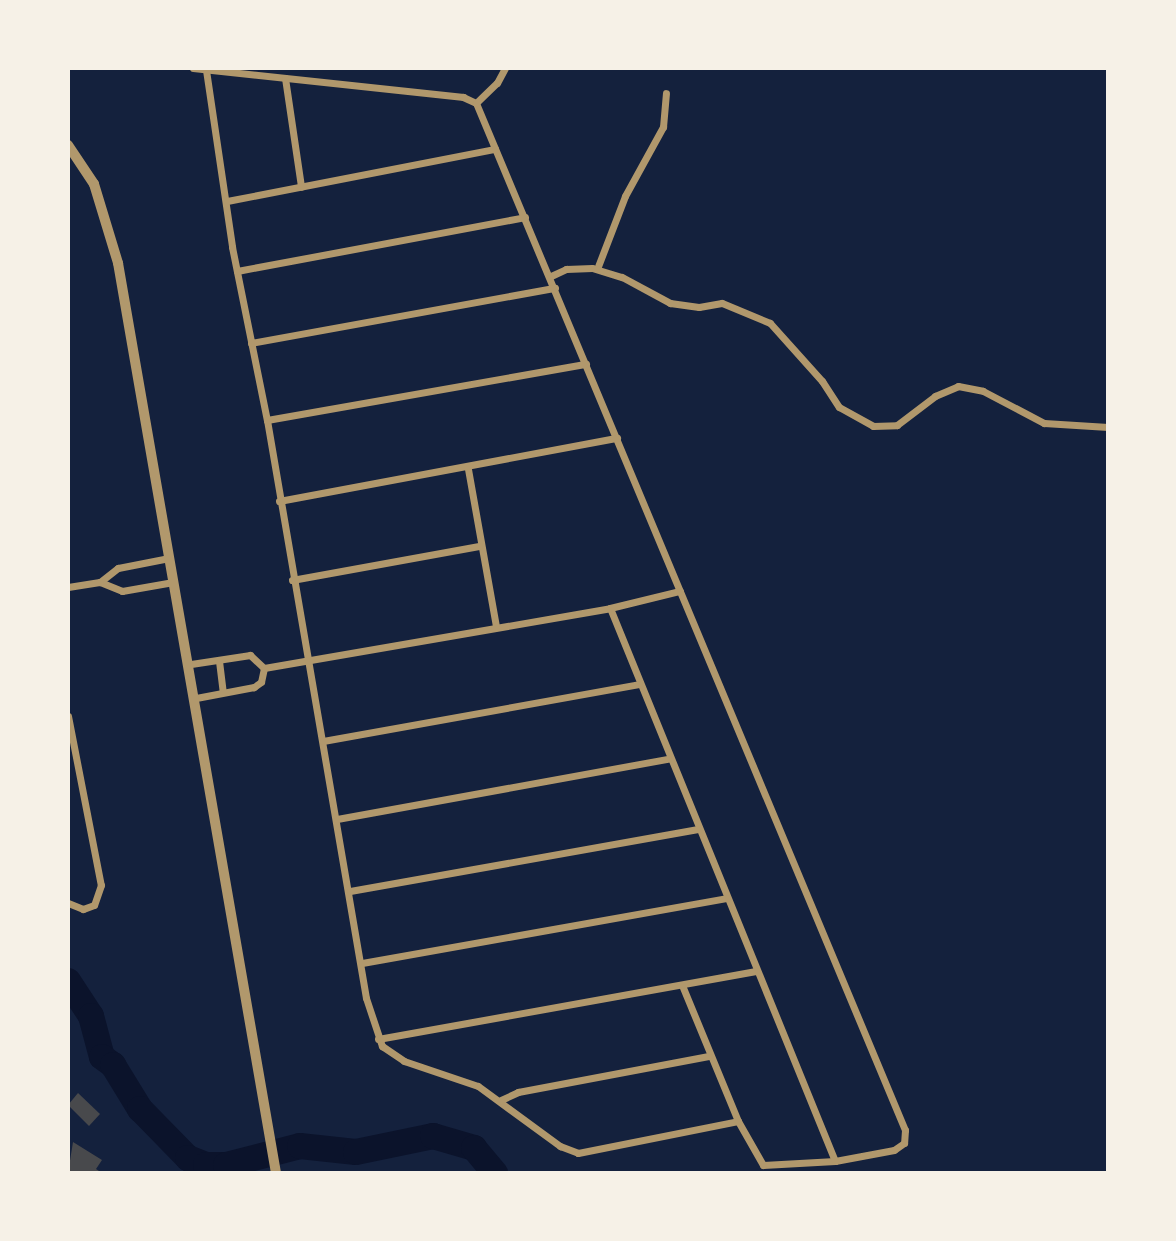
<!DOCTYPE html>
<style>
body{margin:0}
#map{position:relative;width:1176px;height:1241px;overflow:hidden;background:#14213d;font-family:"PT Serif",serif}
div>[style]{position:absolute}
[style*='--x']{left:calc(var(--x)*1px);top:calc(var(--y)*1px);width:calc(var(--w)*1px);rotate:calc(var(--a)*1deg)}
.river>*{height:26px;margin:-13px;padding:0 13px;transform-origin:13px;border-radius:13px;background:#0b132b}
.building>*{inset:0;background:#48494c}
.minor>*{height:7px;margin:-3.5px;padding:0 3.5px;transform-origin:3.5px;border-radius:3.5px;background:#b1986c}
.tertiary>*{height:10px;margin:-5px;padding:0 5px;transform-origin:5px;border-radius:5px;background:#b1986c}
span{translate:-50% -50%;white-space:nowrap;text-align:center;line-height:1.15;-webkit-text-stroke:7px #f6f1e7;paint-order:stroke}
.frame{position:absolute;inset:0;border:70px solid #f6f1e7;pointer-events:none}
</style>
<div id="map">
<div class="river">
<div style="--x:68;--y:981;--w:42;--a:56.7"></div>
<div style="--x:91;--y:1016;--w:42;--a:75"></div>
<div style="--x:102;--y:1057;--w:14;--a:36"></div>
<div style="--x:113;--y:1065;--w:52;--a:58.5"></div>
<div style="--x:140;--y:1109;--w:69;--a:45.6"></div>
<div style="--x:188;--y:1158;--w:19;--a:21"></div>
<div style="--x:206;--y:1165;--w:20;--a:0"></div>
<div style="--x:226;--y:1165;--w:76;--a:-14.4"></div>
<div style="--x:300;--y:1146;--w:56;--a:6.1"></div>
<div style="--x:356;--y:1152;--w:79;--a:-11.7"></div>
<div style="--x:433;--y:1136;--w:43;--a:16.3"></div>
<div style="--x:474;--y:1148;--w:33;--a:50"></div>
</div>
<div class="building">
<div style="clip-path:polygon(78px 1093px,100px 1114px,89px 1126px,68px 1105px)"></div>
<div style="clip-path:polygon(73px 1142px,102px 1160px,96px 1169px,102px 1173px,68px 1173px)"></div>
</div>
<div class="minor">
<div style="--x:193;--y:68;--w:272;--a:6.1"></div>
<div style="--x:463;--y:97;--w:14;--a:25"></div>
<div style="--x:206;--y:70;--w:179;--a:81.6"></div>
<div style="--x:232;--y:247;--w:177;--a:78.6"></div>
<div style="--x:267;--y:420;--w:586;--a:80.28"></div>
<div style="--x:366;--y:998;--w:51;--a:71.6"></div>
<div style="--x:382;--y:1046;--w:27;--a:34"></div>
<div style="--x:404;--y:1061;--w:78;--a:18.7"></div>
<div style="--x:478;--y:1086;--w:102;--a:36.2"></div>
<div style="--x:560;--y:1146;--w:19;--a:21"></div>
<div style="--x:578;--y:1153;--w:163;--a:-11.3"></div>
<div style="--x:285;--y:78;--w:110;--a:81.6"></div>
<div style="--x:476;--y:103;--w:1113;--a:67.33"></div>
<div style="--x:905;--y:1130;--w:13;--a:94"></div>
<div style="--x:904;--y:1143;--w:12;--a:145"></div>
<div style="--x:894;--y:1150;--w:60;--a:169.4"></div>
<div style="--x:835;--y:1161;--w:72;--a:176.8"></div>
<div style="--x:763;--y:1165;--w:51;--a:-119.6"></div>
<div style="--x:738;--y:1121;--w:147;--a:-112.4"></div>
<div style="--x:476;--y:103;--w:29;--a:-44"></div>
<div style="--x:497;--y:83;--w:17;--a:-62"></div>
<div style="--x:227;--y:201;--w:273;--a:-11"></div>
<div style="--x:597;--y:269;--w:78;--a:-69"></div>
<div style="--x:625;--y:196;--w:79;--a:-61.2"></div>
<div style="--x:663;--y:127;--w:34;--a:-85"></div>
<div style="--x:237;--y:271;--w:293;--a:-10.6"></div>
<div style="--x:551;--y:276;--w:17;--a:-25"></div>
<div style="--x:566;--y:269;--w:26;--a:-2"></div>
<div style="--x:592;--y:268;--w:31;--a:17"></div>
<div style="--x:622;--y:277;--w:55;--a:28.4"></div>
<div style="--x:670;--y:303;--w:29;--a:8"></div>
<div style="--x:699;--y:307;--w:23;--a:-10"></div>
<div style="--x:722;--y:303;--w:52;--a:22.6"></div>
<div style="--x:770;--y:323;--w:78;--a:48.1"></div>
<div style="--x:822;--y:381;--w:31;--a:57"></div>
<div style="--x:839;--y:407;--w:39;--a:29"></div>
<div style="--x:873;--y:426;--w:24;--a:-2"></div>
<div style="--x:897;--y:425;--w:48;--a:-37.3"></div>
<div style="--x:935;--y:396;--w:25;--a:-23"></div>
<div style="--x:958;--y:386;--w:25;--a:11"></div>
<div style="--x:983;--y:391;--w:69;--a:27.7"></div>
<div style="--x:1044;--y:423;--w:64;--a:3.6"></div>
<div style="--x:251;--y:343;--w:309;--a:-10.3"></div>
<div style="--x:267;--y:420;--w:324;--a:-10"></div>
<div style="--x:468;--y:469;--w:159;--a:79.9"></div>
<div style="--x:279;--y:501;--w:344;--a:-10.6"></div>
<div style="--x:292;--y:580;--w:190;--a:-10.3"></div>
<div style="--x:100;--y:582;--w:24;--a:22"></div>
<div style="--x:122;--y:591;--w:52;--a:-10"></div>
<div style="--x:100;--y:582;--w:23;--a:-38"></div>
<div style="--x:118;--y:568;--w:52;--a:-11.1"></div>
<div style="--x:68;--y:587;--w:32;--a:-9"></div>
<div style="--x:610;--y:608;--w:597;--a:67.86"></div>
<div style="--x:219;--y:661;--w:31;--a:83"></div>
<div style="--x:191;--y:664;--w:60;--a:-8.7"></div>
<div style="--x:250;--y:655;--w:19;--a:43"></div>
<div style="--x:264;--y:668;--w:14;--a:102"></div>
<div style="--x:261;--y:682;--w:9;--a:144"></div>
<div style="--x:254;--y:687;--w:59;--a:169.3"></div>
<div style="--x:264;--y:668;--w:351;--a:-9.8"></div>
<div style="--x:610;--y:608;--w:72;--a:-13.7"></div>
<div style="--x:68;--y:716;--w:172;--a:79"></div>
<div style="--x:101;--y:885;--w:21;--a:109"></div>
<div style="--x:94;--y:905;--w:12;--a:160"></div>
<div style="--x:83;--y:909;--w:16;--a:-158"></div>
<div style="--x:323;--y:741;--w:321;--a:-10.2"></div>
<div style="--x:337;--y:819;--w:336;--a:-10.3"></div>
<div style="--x:350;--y:891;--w:352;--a:-10.1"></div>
<div style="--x:362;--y:963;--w:370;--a:-10.1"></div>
<div style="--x:378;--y:1039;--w:384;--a:-10.2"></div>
<div style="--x:501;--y:1100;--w:19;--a:-25"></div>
<div style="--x:518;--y:1092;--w:194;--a:-10.7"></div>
</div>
<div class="tertiary">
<div style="--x:68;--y:145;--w:47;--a:56.3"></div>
<div style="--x:94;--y:184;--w:83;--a:73.1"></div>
<div style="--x:118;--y:263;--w:924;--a:80.15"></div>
</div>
<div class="frame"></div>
</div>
